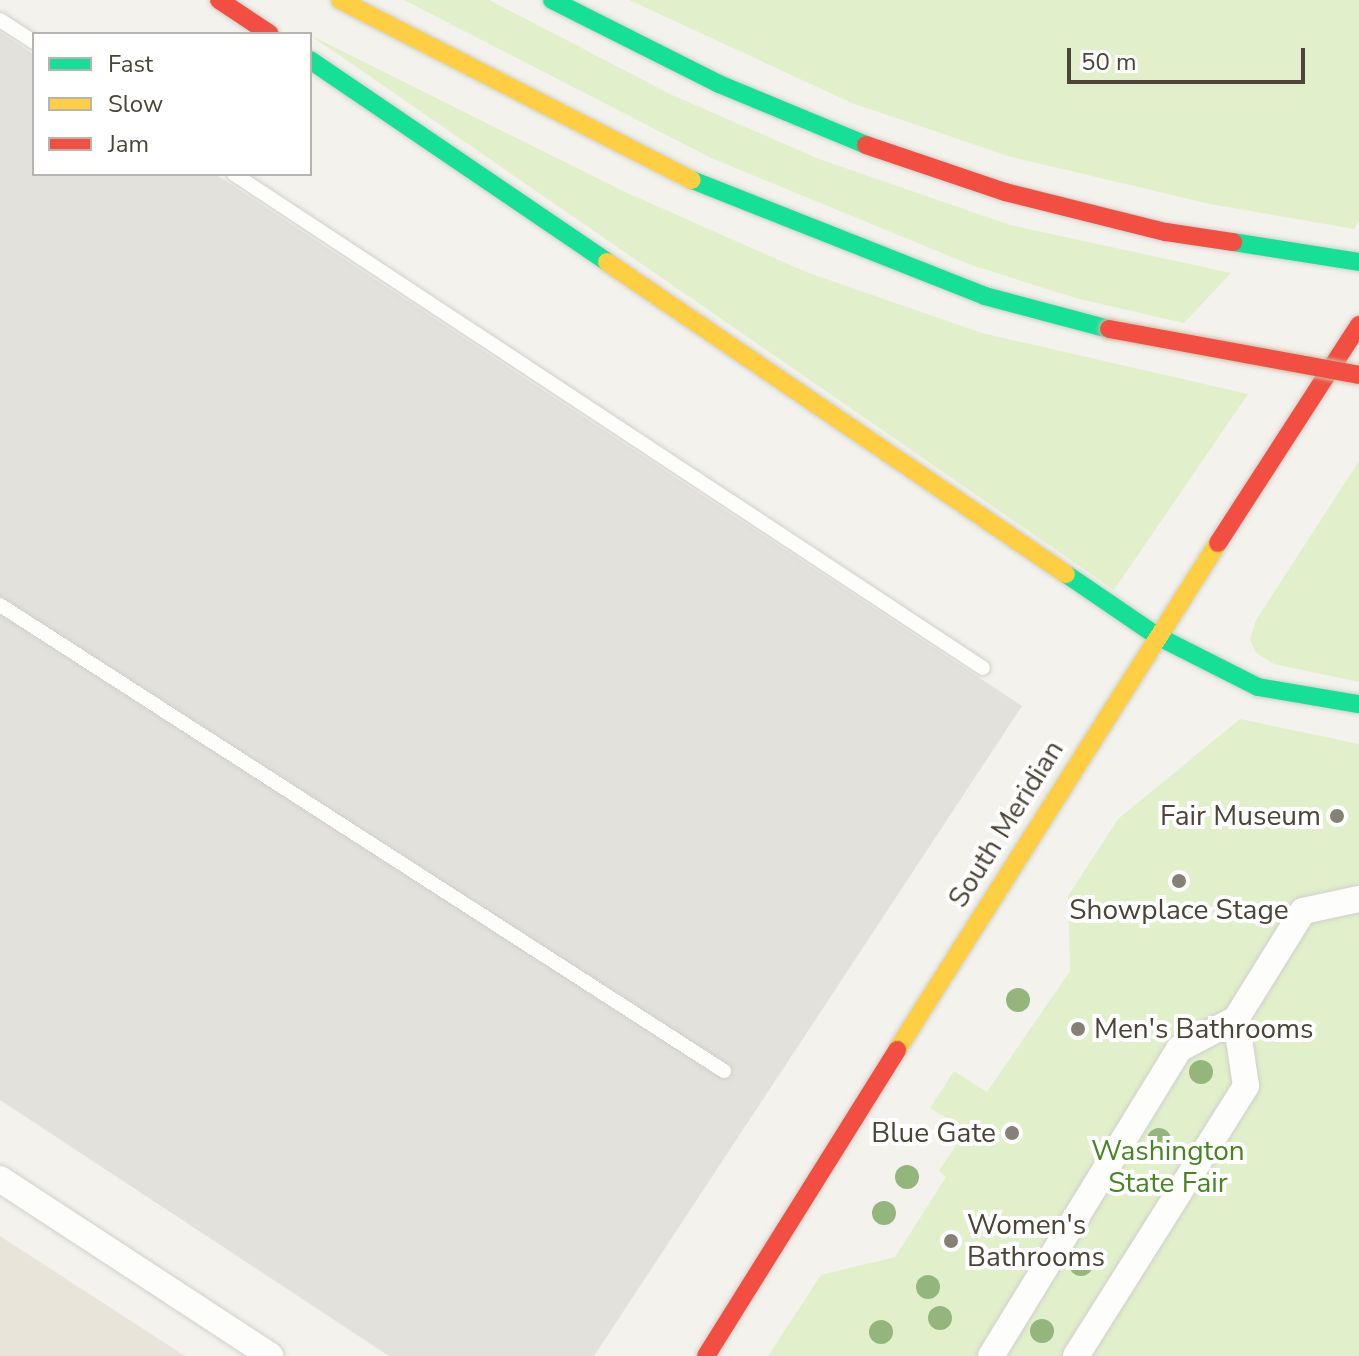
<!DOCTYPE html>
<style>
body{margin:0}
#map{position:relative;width:1359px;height:1356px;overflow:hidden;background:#f3f2ed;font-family:"Nunito Sans",sans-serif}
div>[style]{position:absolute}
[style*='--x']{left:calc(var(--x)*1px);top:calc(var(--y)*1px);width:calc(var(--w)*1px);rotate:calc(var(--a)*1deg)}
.residential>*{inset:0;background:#e8e4da}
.green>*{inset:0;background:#e1f0cb}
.parking>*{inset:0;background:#e3e1dc}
.roads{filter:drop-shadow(0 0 2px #d1cfca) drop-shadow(0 0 2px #d1cfca)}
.lane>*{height:14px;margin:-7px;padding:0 7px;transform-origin:7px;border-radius:7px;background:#fdfdfc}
.street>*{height:26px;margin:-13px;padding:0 13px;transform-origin:13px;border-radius:13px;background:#fdfdfc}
.fast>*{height:18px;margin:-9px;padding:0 9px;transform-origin:9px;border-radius:9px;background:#16e098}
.slow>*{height:18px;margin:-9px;padding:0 9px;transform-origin:9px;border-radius:9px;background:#ffcf43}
.jam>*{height:18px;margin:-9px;padding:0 9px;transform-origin:9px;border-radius:9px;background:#f24e42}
.bridges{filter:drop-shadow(0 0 2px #cebfa6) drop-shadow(0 0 2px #cebfa6)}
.jam-bridge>*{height:18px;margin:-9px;padding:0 9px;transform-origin:9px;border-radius:9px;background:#f24e42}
.trees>*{width:24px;height:24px;margin:-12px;border-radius:50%;background:#94b67d}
.dots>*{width:22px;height:22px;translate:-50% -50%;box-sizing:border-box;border:4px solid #fff;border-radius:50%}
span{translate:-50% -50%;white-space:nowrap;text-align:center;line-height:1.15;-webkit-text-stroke:8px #fff;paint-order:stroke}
.poi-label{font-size:28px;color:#4c4437}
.right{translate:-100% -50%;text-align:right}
.left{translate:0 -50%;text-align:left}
.street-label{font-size:28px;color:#4c4437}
.park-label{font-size:28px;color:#478522}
.legend{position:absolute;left:32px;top:32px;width:280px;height:144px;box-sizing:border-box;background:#fff;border:2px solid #b7b4af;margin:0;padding:10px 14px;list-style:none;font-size:24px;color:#4c4437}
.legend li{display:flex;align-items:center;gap:16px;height:40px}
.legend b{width:40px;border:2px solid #b7b4af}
.scale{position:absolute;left:1067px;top:48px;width:238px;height:36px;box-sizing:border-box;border:4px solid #4c4437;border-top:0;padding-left:10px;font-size:24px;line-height:28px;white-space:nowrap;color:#4c4437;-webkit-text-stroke:6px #fff;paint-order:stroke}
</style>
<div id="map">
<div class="residential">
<div style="clip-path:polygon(0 1236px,185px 1356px,0 1356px)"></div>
</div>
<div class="green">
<div style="clip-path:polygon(404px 0,489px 0,672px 95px,819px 159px,1010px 225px,1231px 273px,1184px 323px,1079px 299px,971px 265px,711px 158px)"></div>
<div style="clip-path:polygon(629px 0,1359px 0,1359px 221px,1354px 229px,1210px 204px,1008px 156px,852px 103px)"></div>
<div style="clip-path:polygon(310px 35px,623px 191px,806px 272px,982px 333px,1248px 394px,1114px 590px)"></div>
<div style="clip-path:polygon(1359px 461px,1359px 682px,1274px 664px,1256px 653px,1250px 640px,1256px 620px)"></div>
<div style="clip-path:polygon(1240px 719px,1359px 744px,1359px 1356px,768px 1356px,821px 1275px,895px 1257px,946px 1177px,939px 1171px,966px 1130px,930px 1108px,954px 1071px,987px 1092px,1070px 971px,1068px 896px,1118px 819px)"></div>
</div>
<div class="parking">
<div style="clip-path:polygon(0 32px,34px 55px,34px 174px,215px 174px,1022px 706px,594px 1356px,389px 1356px,0 1100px)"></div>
</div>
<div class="roads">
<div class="lane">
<div style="--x:0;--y:20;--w:40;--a:32.9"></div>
<div style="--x:234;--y:174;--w:897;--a:33.41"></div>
<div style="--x:0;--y:605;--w:861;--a:32.77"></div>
</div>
<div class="street">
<div style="--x:0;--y:1179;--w:323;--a:33.2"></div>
<div style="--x:991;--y:1356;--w:360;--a:-58.5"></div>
<div style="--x:1179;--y:1049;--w:64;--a:-27.8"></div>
<div style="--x:1076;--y:1356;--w:319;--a:-57.8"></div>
<div style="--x:1246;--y:1086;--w:68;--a:-98.5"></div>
<div style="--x:1236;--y:1019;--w:127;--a:-58.2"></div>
<div style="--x:1303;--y:911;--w:57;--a:-12.1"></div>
</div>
<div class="fast">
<div style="--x:552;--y:0;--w:187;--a:26.7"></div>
<div style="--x:719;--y:84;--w:159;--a:22.5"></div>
<div style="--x:310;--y:60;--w:359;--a:34.2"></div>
<div style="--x:692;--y:180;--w:315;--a:21.6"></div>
<div style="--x:985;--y:296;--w:128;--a:14.9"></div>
<div style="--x:1233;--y:242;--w:128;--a:9"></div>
<div style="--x:1066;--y:574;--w:110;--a:34.3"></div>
<div style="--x:1157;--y:636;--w:113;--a:26.8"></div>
<div style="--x:1258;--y:687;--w:102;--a:9.6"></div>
</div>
<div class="slow">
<div style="--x:340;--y:0;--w:395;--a:27.1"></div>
<div style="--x:607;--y:262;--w:555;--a:34.21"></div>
<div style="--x:897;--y:1050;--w:600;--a:-57.66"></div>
</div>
<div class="jam">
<div style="--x:219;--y:0;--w:61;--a:33.7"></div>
<div style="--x:866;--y:145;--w:147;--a:18.7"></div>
<div style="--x:1005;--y:192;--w:166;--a:14"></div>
<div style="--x:1166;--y:232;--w:68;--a:8.5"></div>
<div style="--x:1218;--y:543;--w:260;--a:-57.1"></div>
<div style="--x:706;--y:1356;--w:361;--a:-58"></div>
</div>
</div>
<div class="bridges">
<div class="jam-bridge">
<div style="--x:1109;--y:329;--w:254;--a:10.4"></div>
</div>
</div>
<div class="trees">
<div style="left:1018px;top:1000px"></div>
<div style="left:1201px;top:1072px"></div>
<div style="left:1159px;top:1140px"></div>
<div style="left:907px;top:1177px"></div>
<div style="left:884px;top:1213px"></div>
<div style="left:1081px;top:1264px"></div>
<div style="left:928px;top:1287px"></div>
<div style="left:940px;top:1318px"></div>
<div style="left:1042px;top:1331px"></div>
<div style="left:881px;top:1332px"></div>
</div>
<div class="dots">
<div style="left:1337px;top:816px;background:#868177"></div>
<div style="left:1179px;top:881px;background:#868177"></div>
<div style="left:1078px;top:1029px;background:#868177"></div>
<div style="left:1012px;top:1133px;background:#868177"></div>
<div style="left:951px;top:1241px;background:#868177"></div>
</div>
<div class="poi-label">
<span class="right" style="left:1321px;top:816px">Fair Museum</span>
<span style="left:1179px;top:910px">Showplace Stage</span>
<span class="left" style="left:1094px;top:1029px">Men's Bathrooms</span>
<span class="right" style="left:996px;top:1133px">Blue Gate</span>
<span class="left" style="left:967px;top:1241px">Women's<br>Bathrooms</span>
</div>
<div class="street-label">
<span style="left:1006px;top:824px;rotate:-58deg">South Meridian</span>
</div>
<div class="park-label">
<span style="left:1168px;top:1167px">Washington<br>State Fair</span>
</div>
<ul class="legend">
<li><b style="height:10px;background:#16e098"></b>Fast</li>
<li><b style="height:10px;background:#ffcf43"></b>Slow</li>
<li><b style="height:10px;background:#f24e42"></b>Jam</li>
</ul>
<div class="scale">50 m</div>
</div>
